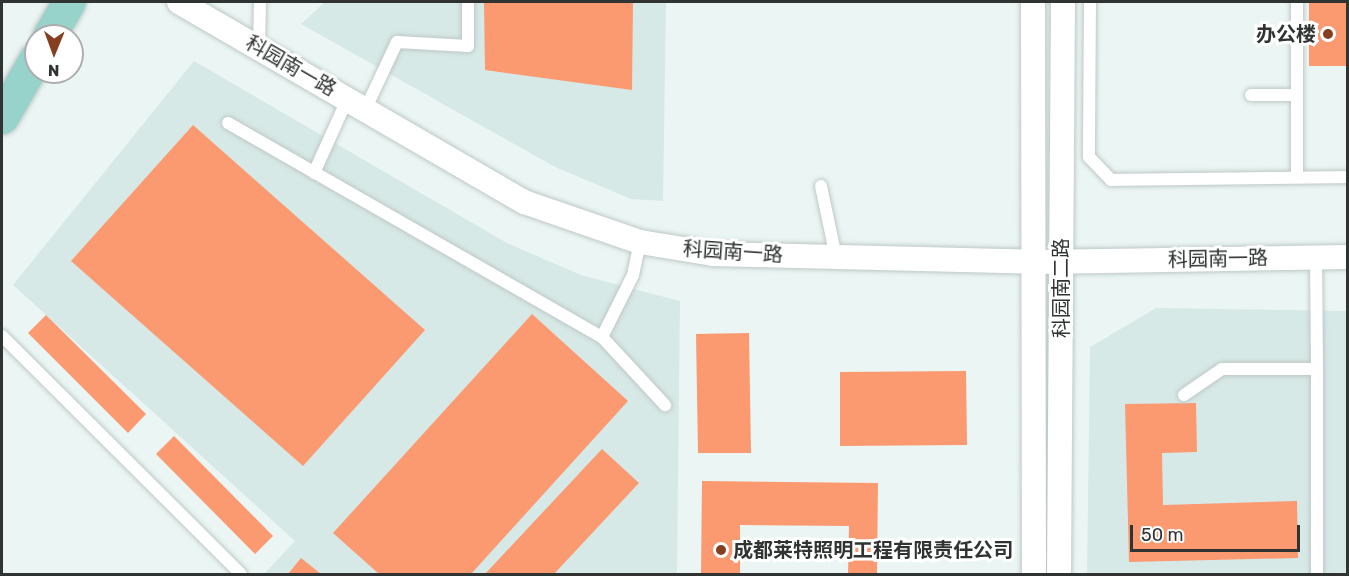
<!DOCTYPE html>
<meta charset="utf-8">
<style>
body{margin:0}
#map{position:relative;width:1349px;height:576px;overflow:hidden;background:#ebf6f4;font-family:Rubik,"Noto Sans SC",sans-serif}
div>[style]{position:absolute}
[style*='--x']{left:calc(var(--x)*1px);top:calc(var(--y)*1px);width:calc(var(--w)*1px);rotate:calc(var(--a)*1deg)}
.built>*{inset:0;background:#d7e9e6}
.building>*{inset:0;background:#fb9971}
.roads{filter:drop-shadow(0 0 2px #bec8c6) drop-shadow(0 0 2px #bec8c6)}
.service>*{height:12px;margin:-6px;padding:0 6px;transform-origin:6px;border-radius:6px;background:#fff}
.minor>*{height:24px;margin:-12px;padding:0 12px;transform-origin:12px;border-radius:12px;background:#fff}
.primary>*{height:33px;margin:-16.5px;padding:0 16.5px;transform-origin:16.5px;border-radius:16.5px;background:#98d3cb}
.dots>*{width:16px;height:16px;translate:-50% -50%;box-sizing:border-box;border:3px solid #fff;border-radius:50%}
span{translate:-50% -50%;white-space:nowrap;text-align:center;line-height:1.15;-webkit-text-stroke:6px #fff;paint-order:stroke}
.poi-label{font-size:20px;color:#2f3332;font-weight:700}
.right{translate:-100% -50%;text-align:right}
.left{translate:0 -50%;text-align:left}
.street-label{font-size:20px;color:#2f3332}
.frame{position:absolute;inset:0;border:3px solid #2f3332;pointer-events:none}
.north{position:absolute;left:24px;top:24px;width:60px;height:60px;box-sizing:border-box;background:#fff;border:2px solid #acadad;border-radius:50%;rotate:181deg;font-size:16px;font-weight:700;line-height:24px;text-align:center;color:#2f3332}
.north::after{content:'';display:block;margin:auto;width:21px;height:27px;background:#853e1e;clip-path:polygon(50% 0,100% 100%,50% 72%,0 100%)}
.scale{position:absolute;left:1130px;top:525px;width:170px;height:27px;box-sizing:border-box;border:3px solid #2f3332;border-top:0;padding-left:8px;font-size:18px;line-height:21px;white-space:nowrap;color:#2f3332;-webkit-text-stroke:4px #fff;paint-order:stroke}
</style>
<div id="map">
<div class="built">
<div style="clip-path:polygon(325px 2px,666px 2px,663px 201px,631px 199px,555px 167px,301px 24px)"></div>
<div style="clip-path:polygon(194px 61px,507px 243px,581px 275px,680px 301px,677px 574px,264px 574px,295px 541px,13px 285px)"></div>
<div style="clip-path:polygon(1156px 308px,1347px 311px,1347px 574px,1087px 574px,1090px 347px)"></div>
</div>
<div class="building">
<div style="clip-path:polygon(484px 2px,633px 2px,632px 90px,485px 70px)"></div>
<div style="clip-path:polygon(1309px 2px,1348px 2px,1348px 66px,1309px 66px)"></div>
<div style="clip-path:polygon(193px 125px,425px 330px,303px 466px,71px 261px)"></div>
<div style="clip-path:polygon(532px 314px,628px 401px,471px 574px,379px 574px,333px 533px)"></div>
<div style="clip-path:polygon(46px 315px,146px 414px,128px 433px,28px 333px)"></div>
<div style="clip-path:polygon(749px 333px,751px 453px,698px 453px,696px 334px)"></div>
<div style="clip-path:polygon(966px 371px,967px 445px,840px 446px,840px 372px)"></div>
<div style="clip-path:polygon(1196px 403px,1197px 452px,1162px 453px,1163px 505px,1297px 501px,1298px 558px,1129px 562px,1125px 404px)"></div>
<div style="clip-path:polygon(174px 436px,273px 536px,255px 554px,156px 454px)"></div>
<div style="clip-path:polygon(602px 449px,639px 483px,554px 574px,485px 574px)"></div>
<div style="clip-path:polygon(702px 481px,878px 483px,877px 574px,848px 574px,849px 526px,740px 525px,740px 574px,701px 574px)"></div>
<div style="clip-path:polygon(301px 558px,321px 574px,288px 574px)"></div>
</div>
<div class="roads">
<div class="service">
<div style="--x:1090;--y:2;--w:155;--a:90.4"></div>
<div style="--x:1089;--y:157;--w:32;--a:46"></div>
<div style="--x:1111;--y:180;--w:237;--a:-0.7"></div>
<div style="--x:1297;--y:2;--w:175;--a:90"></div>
<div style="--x:259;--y:48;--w:46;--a:-88.8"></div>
<div style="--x:1251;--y:95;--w:46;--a:0"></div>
<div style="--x:365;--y:110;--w:75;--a:-64.8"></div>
<div style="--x:397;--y:42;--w:71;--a:3.2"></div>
<div style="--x:468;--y:46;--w:44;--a:-90"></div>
<div style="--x:228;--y:123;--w:431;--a:29.8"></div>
<div style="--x:314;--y:173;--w:80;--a:-65.7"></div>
<div style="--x:821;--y:186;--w:73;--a:78.1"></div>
<div style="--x:640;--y:242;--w:34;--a:102"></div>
<div style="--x:633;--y:275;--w:69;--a:116.6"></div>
<div style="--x:602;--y:337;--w:93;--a:47.2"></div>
<div style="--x:2;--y:336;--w:337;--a:44.9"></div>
<div style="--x:1317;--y:369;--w:205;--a:90"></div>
<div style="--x:1184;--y:395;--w:46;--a:-34.4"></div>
<div style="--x:1222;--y:369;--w:95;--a:0"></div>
<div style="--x:1317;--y:369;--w:112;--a:-90.5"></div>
</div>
<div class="minor">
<div style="--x:179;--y:2;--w:399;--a:30.1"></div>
<div style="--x:524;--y:202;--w:123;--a:19"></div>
<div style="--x:640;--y:242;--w:74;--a:9.3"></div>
<div style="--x:713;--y:254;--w:322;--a:1.4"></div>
<div style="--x:1035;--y:262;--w:313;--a:-0.9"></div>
<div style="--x:1033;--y:2;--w:572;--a:89.9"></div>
<div style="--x:1059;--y:574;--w:572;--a:-89.6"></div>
</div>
<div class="primary">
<div style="--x:49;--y:36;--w:39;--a:-60"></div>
<div style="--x:2;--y:117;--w:68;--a:-60"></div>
</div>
</div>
<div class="dots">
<div style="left:1328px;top:34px;background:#853e1e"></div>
<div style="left:721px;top:550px;background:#853e1e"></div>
</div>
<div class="poi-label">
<span class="right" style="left:1316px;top:34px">办公楼</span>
<span class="left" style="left:733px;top:550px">成都莱特照明工程有限责任公司</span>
</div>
<div class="street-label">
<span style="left:291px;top:66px;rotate:30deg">科园南一路</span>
<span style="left:733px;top:252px;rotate:4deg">科园南一路</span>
<span style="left:1218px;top:259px;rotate:-1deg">科园南一路</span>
<span style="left:1061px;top:288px;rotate:-90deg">科园南二路</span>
</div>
<div class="frame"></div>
<div class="north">N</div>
<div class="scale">50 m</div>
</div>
